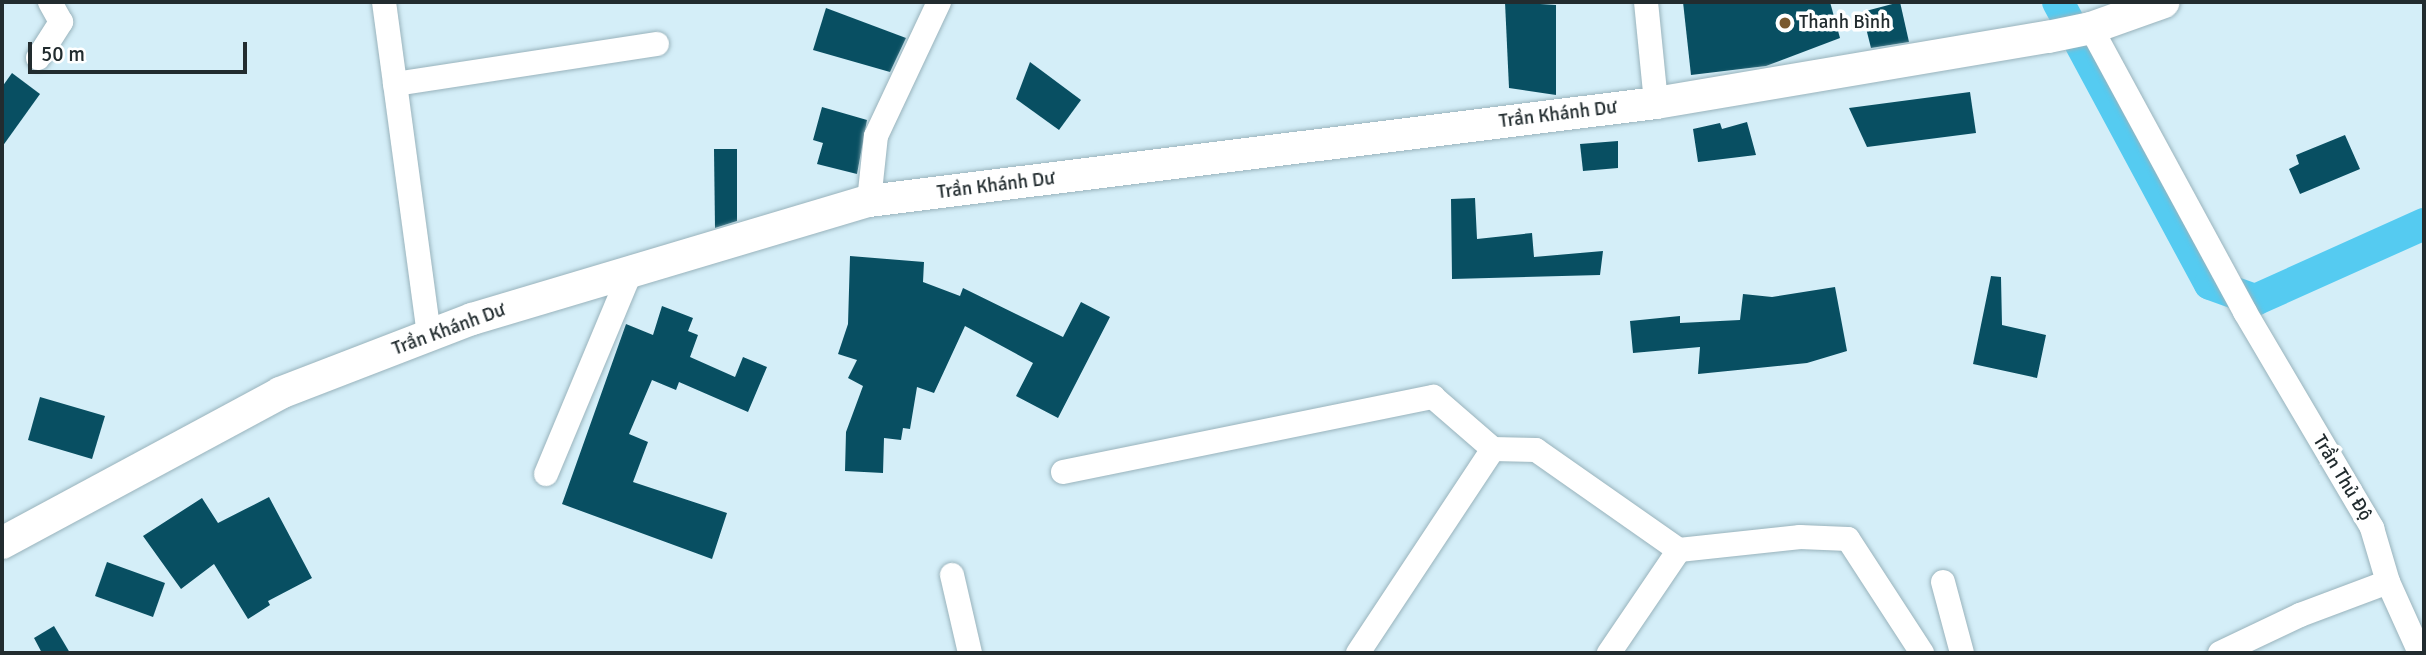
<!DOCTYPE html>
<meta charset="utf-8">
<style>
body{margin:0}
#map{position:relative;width:2426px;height:655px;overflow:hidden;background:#d4eef8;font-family:Signika,sans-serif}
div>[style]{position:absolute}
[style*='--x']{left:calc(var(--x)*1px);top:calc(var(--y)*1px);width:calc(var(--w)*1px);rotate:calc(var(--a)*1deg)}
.canal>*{height:32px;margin:-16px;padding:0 16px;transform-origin:16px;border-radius:16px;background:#55cbf1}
.building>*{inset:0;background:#084f62}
.roads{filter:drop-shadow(0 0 2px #99b3bc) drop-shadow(0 0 2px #99b3bc)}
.minor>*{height:24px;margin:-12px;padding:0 12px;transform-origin:12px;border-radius:12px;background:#fff}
.tertiary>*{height:32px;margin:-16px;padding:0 16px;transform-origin:16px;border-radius:16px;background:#fff}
.dots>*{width:19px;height:19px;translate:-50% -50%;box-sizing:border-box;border:4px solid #fff;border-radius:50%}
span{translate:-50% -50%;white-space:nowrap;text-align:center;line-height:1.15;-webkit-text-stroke:7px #fff;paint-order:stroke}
.poi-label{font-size:19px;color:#222c2f}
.left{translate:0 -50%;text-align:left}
.street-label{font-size:19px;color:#222c2f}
.frame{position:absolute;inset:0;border:4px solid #222c2f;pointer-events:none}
.scale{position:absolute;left:28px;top:42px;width:219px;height:32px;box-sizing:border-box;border:4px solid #222c2f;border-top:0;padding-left:9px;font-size:21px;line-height:24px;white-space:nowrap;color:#222c2f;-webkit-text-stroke:5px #fff;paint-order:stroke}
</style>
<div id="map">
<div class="canal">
<div style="--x:2058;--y:2;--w:320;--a:61.7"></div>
<div style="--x:2210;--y:284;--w:48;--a:19.6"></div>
<div style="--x:2255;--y:300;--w:185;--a:-24.2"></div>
</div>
<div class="building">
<div style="clip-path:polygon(1505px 2px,1556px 5px,1556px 95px,1509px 88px)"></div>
<div style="clip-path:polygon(1683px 2px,1830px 2px,1840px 38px,1766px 66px,1691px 75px)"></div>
<div style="clip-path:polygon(1900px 2px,1909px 42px,1871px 48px,1862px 12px)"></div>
<div style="clip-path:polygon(826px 8px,906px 38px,890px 72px,813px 50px)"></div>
<div style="clip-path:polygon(1030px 62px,1081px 100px,1059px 130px,1016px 99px)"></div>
<div style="clip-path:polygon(12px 73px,40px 94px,2px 147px,2px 87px)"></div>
<div style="clip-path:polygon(1970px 92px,1976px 133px,1867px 147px,1849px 108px)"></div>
<div style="clip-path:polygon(822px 107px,867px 120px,857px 174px,817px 164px,823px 143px,813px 140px)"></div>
<div style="clip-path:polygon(1747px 122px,1756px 155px,1698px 162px,1693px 129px,1720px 123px,1722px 129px)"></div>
<div style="clip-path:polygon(2345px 135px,2360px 169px,2300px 194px,2289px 169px,2299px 164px,2296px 155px)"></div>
<div style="clip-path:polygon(1618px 141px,1618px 168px,1583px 171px,1580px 144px)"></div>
<div style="clip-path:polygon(714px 149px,737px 149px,737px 221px,715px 228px)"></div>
<div style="clip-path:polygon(1475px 198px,1477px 239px,1532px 233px,1534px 257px,1603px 251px,1600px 275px,1452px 279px,1451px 199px)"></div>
<div style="clip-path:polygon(850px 256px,924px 262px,923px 282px,960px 296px,963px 288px,1063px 337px,1081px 302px,1110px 317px,1058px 418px,1016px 396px,1033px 363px,965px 326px,934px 393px,917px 387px,910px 429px,903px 428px,901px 440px,884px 438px,883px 473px,845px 471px,846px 432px,863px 386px,848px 378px,857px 360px,838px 354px,848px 324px)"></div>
<div style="clip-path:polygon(1991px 276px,2001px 277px,2002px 325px,2046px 335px,2037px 378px,1973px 364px)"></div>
<div style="clip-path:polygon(1835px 287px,1847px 351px,1807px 363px,1698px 374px,1700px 347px,1633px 353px,1630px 321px,1680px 316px,1680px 323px,1740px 320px,1743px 294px,1772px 297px)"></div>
<div style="clip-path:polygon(662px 306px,693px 318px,688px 331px,698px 335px,690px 357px,735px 377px,743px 357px,767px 367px,748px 412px,679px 382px,676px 390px,652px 380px,629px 434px,648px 442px,633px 482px,727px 513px,712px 559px,562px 504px,626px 324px,653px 335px)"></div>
<div style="clip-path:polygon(40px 397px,105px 416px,92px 459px,28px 440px)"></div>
<div style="clip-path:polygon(269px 497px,312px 578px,268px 601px,270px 605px,248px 619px,214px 564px,181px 589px,143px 536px,202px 498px,218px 523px)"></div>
<div style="clip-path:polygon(107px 562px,165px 583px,153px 617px,95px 596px)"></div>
<div style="clip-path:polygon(54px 626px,70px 653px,42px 653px,34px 638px)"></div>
</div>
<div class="roads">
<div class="minor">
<div style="--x:384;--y:2;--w:337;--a:82.3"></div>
<div style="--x:1646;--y:2;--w:101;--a:84.3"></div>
<div style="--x:2091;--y:28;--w:323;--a:61.5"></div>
<div style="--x:2245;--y:312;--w:251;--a:59.5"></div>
<div style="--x:2372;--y:528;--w:56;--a:73.5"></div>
<div style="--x:2388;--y:582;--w:78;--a:65.7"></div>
<div style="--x:38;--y:58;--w:43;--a:-57.4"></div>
<div style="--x:61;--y:22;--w:23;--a:-119"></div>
<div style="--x:395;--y:84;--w:265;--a:-8.7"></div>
<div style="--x:869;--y:201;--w:65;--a:-83.9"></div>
<div style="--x:876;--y:136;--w:148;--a:-64.8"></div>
<div style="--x:1063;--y:472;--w:378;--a:-11.5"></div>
<div style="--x:1433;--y:397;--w:79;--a:40.9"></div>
<div style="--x:546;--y:474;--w:223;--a:-67.3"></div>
<div style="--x:1679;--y:550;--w:122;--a:-6.1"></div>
<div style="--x:1800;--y:537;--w:48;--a:2.4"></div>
<div style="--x:1848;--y:539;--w:136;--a:57"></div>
<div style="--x:952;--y:575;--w:80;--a:77"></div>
<div style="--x:1943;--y:582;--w:73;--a:75"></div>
<div style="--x:1358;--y:653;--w:245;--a:-56.5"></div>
<div style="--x:1493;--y:449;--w:43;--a:1.3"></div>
<div style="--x:1536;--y:450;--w:174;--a:35"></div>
<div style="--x:1679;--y:550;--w:125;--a:124.2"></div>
<div style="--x:2220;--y:653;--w:89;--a:-25.4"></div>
<div style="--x:2300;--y:615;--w:94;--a:-20.6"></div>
</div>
<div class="tertiary">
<div style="--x:2;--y:543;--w:316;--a:-28.3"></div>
<div style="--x:280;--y:393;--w:206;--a:-21.1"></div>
<div style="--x:472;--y:319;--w:414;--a:-16.6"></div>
<div style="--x:869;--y:201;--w:793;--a:-7.1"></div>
<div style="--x:1656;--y:103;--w:398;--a:-9.6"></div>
<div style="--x:2048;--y:37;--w:44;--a:-11.8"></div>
<div style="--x:2091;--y:28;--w:77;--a:-19.6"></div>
</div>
</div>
<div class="dots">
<div style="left:1785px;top:23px;background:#79592f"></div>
</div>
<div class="poi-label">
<span class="left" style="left:1799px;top:23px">Thanh Bình</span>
</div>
<div class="street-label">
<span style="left:1558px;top:115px;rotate:-7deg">Trần Khánh Dư</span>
<span style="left:996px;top:186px;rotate:-7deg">Trần Khánh Dư</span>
<span style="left:449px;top:330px;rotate:-20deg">Trần Khánh Dư</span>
<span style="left:2342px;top:478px;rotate:59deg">Trần Thủ Độ</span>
</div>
<div class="frame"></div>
<div class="scale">50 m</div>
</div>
